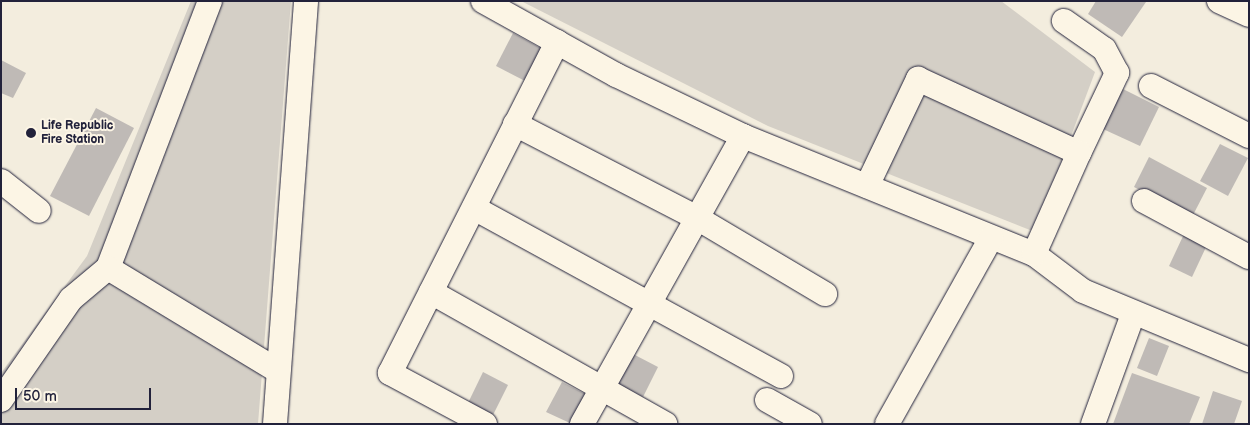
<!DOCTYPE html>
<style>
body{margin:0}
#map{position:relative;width:1250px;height:425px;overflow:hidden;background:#f3edde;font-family:"Balsamiq Sans",sans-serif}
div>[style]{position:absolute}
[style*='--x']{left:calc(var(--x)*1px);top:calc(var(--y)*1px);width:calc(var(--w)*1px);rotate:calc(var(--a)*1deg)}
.green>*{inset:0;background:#d4cfc6}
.building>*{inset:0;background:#bfbab6}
.roads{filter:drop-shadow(0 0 1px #22223b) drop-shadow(0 0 1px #22223b)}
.minor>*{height:24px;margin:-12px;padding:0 12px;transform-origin:12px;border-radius:12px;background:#fcf5e5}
.dots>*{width:14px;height:14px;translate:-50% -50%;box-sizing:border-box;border:2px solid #fcf5e5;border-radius:50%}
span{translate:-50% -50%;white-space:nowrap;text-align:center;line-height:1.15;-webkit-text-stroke:4px #fcf5e5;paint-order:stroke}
.poi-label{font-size:12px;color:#22223b;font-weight:700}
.left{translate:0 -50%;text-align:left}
.frame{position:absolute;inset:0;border:2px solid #22223b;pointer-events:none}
.scale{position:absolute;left:15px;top:388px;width:136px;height:22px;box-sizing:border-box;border:2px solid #22223b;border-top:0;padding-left:6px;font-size:15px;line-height:18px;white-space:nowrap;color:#22223b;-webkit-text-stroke:4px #fcf5e5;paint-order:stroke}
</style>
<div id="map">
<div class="green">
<div style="clip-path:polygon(191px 1px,291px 1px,258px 424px,1px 424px,1px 373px,87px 256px)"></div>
<div style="clip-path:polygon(521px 1px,1001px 1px,1095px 72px,1035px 232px,768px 126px)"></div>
</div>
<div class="building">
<div style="clip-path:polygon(1096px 1px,1145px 1px,1146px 2px,1122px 37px,1088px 14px)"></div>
<div style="clip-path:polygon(513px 33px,544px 50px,529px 83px,496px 66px)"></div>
<div style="clip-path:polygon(1px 60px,26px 73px,13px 98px,1px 93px)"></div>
<div style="clip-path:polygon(1123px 89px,1159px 107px,1140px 146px,1103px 129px)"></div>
<div style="clip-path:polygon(96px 108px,134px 128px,89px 216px,50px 196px)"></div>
<div style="clip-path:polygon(1220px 144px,1248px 158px,1228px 196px,1200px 181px)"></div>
<div style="clip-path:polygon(1149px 157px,1207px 188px,1192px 217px,1134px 187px)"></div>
<div style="clip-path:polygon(1184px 234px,1207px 245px,1192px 277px,1169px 266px)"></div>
<div style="clip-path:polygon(1149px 338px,1169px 346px,1157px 376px,1137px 368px)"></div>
<div style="clip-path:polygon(633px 354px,658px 367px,643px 397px,617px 384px)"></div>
<div style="clip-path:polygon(483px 372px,508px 385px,493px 415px,468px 403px)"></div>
<div style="clip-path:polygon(1132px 373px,1200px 397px,1189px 424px,1113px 424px)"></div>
<div style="clip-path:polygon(562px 382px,587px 395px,572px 424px,546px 412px)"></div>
<div style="clip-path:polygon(1213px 391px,1242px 401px,1234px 424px,1202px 424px)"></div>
</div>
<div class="roads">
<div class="minor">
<div style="--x:210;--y:1;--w:286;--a:110.9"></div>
<div style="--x:108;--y:268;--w:199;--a:31.2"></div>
<div style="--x:483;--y:1;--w:152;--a:29.1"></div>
<div style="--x:616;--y:75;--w:141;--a:25.7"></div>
<div style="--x:743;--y:136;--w:314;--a:22.1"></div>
<div style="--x:1034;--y:254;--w:61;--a:37.1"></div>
<div style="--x:1083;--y:291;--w:180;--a:22.6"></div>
<div style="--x:1219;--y:1;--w:33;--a:25"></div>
<div style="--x:1151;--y:86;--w:110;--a:27"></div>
<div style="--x:515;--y:124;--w:205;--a:27.3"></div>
<div style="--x:697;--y:218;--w:149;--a:30.7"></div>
<div style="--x:1;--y:181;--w:48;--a:38.3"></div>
<div style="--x:867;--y:186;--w:119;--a:-64.5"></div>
<div style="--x:918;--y:79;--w:177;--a:24.7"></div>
<div style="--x:1079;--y:153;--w:89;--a:-64.6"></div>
<div style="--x:1117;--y:73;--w:27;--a:-118"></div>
<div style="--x:1104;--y:49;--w:49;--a:-145"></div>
<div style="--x:1144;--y:201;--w:119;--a:28.1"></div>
<div style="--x:474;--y:208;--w:350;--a:28.7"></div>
<div style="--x:1034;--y:254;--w:111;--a:-66"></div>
<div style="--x:431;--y:292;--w:269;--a:29.4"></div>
<div style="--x:1;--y:400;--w:123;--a:-55.3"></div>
<div style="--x:71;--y:299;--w:48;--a:-40"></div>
<div style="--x:767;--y:400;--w:49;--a:29.2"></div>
<div style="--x:275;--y:424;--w:424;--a:-85.8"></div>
<div style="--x:485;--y:424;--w:108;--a:-151.8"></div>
<div style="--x:390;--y:373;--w:371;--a:-63.2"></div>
<div style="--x:582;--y:424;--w:330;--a:-60.8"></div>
<div style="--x:887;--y:424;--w:213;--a:-60.8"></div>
<div style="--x:1093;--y:424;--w:117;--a:-70"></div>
</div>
</div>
<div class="dots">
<div style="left:31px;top:133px;background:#22223b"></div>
</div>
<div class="poi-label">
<span class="left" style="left:41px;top:133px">Life Republic<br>Fire Station</span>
</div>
<div class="frame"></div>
<div class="scale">50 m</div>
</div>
